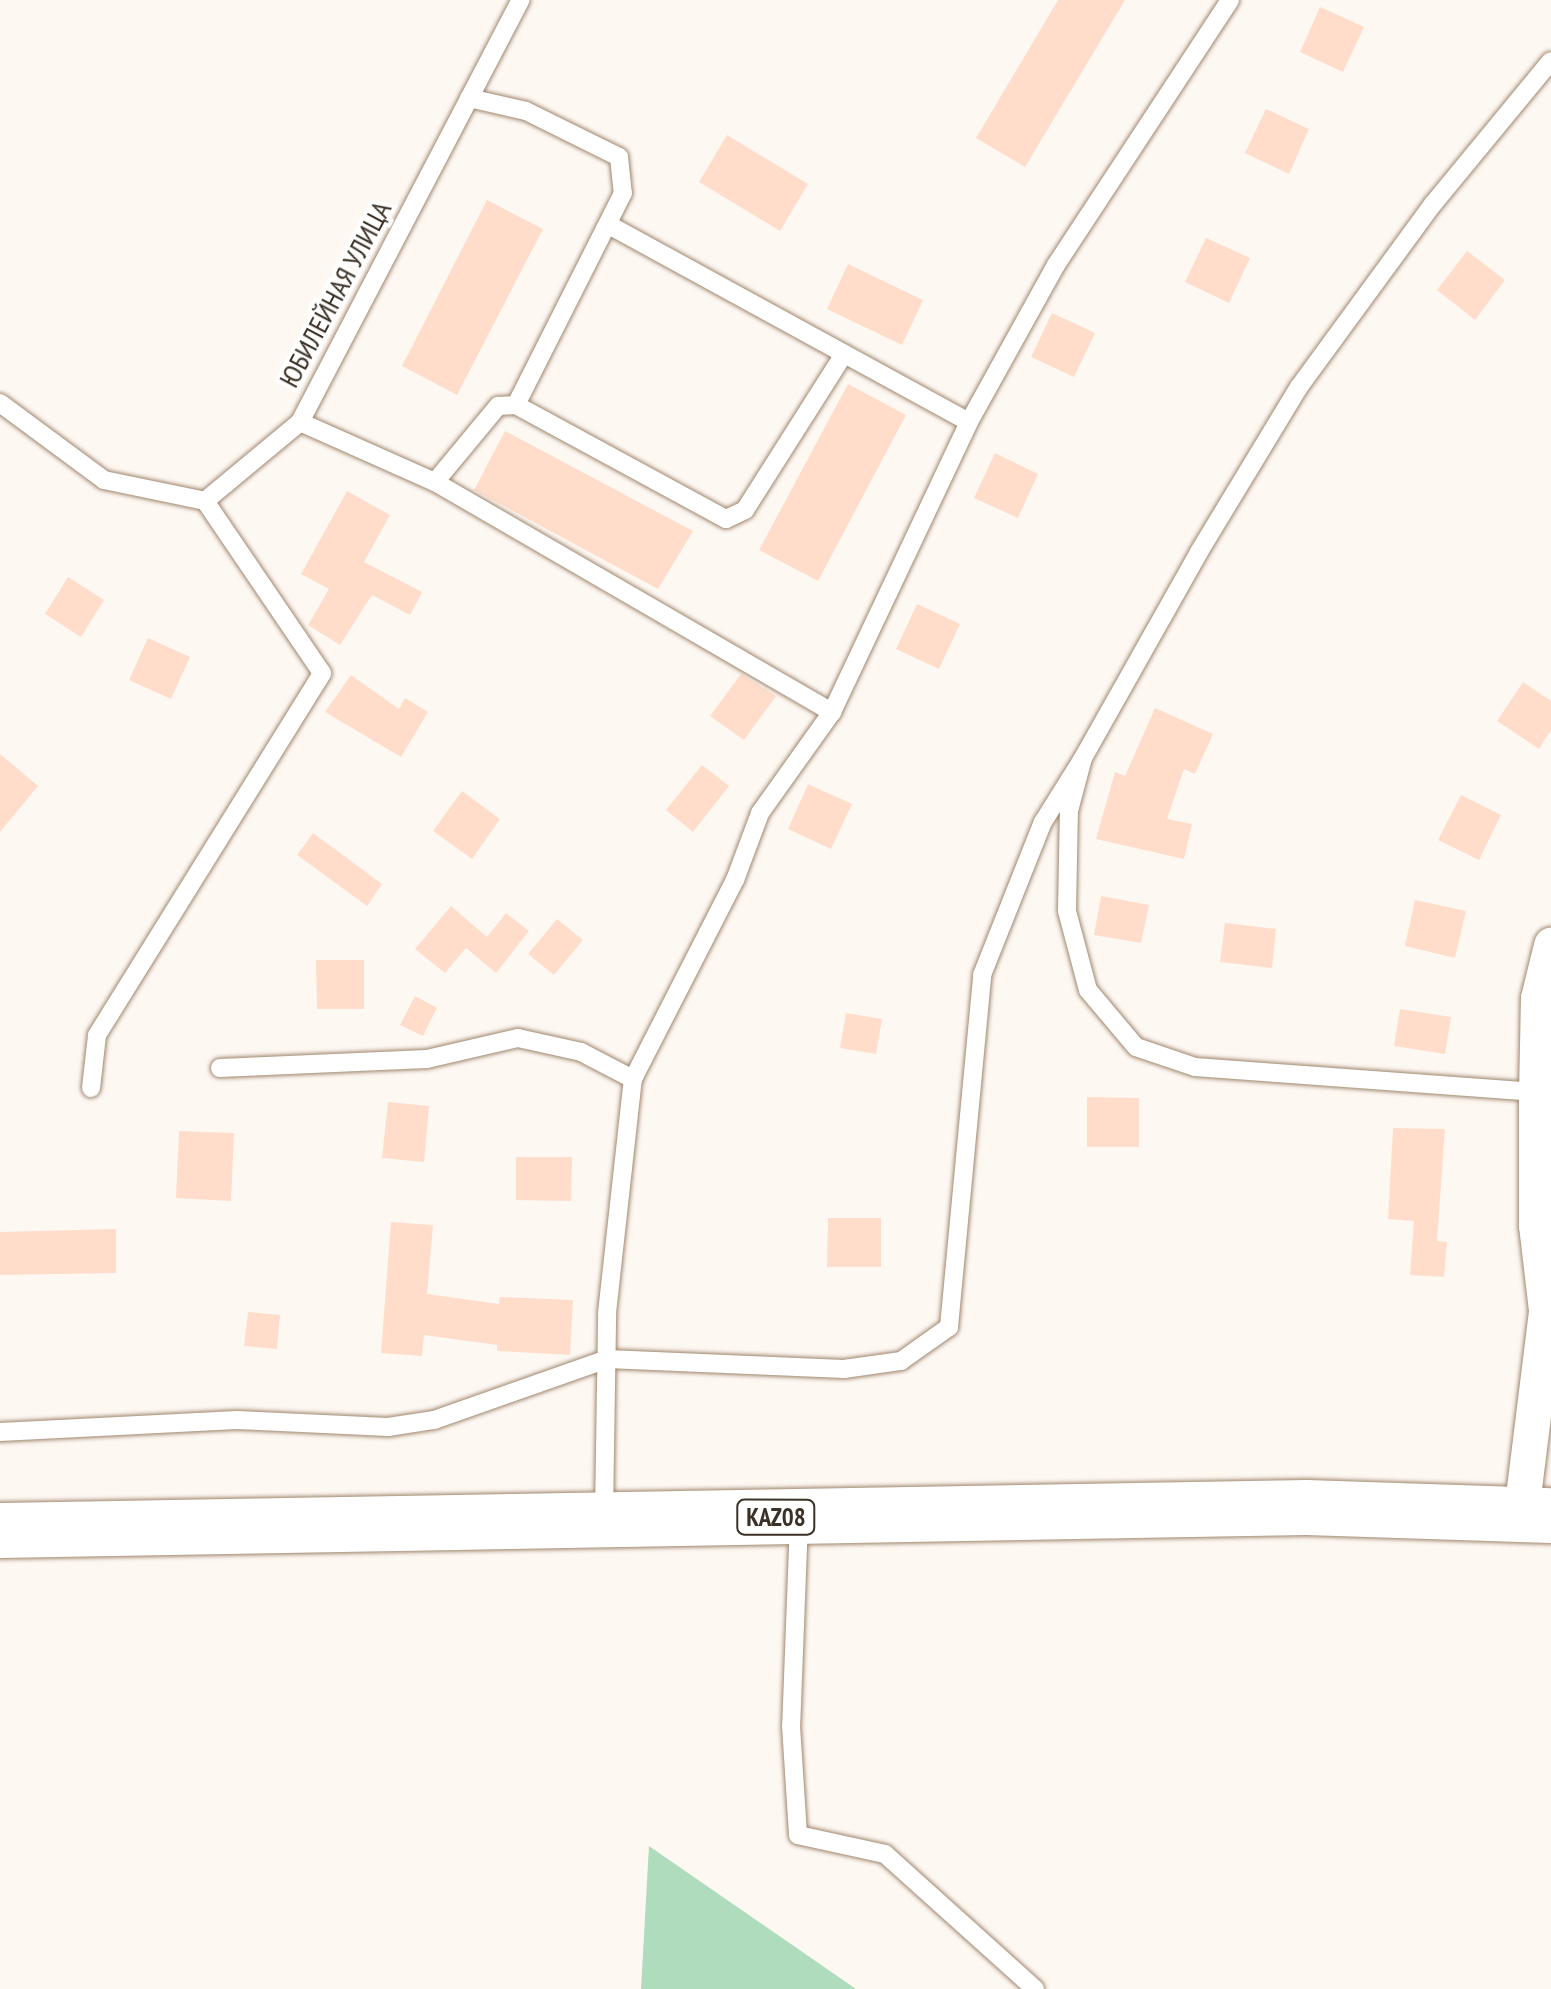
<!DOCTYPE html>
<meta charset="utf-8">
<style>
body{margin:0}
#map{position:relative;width:1551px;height:1989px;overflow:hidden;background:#fef8f3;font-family:"PT Sans Narrow",sans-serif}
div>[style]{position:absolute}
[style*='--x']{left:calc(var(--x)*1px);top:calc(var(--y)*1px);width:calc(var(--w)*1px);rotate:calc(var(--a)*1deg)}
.green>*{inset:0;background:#aedcbd}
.building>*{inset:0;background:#ffddca}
.roads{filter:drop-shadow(0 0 2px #9f876e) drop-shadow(0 0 2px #9f876e)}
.service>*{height:18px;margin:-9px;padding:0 9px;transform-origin:9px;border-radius:9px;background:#fff}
.minor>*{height:35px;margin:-17.5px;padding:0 17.5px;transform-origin:17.5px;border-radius:17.5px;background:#fff}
.trunk>*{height:55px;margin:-27.5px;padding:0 27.5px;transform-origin:27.5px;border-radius:27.5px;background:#fff}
span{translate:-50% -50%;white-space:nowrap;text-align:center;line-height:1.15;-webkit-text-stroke:8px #fff;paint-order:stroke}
.shield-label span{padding:2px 8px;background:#fff;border:2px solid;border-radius:8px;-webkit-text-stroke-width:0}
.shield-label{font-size:25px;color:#3b3126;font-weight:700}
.street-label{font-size:28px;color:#3b3126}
</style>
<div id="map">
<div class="green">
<div style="clip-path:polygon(649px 1846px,856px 1989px,641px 1989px)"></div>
</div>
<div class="building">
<div style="clip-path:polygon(1058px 0,1125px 0,1025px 167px,976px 138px)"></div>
<div style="clip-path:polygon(1320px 7px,1364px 27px,1343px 72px,1300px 52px)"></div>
<div style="clip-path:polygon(1266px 109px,1309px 129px,1289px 174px,1245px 153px)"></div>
<div style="clip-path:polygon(727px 135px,808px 184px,780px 231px,699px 182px)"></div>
<div style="clip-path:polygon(487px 200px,543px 229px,457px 395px,402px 366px)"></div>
<div style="clip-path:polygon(1206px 238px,1250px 258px,1229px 303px,1185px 282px)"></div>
<div style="clip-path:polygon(1467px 251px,1505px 280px,1475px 320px,1437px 290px)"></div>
<div style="clip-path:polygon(848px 264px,923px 300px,902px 345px,827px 309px)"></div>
<div style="clip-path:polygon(1052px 313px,1095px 333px,1074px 377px,1031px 357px)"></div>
<div style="clip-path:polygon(848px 384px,906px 415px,818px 581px,759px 550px)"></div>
<div style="clip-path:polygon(505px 431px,693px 531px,658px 589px,474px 490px)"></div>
<div style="clip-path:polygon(995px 453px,1038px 474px,1018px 518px,974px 498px)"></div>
<div style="clip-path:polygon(347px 491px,390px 515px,364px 562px,422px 592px,410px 615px,372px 595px,340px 645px,308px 625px,329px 589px,301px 574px)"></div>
<div style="clip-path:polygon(68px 577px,104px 600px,81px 637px,45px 614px)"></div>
<div style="clip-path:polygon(917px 604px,960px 624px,939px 669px,896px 649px)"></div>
<div style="clip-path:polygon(148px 638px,190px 657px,171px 699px,129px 680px)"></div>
<div style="clip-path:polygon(741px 674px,776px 696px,744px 740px,710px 716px)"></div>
<div style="clip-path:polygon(351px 675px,399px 709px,405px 698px,428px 712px,401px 757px,325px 712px)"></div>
<div style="clip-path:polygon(1523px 682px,1551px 701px,1551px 730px,1539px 749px,1497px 721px)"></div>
<div style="clip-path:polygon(1155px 708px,1213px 734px,1195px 774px,1184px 769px,1167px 819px,1192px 824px,1184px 859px,1096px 839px,1115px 772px,1125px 776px)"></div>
<div style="clip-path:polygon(0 754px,38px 786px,0 832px)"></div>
<div style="clip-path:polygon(702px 765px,729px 786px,693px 832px,666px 810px)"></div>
<div style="clip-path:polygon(808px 784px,852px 804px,831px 849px,788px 829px)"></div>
<div style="clip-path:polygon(462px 791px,500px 819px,472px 859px,433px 831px)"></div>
<div style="clip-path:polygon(1461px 795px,1501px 815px,1479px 860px,1438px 840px)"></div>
<div style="clip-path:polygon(313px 833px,382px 884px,367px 906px,297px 855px)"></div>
<div style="clip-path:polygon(1101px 896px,1149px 905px,1141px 943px,1094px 935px)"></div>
<div style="clip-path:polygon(1415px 900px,1466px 911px,1455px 958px,1405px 946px)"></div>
<div style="clip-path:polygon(451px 906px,487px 937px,506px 913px,529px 931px,496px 973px,466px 948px,445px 973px,415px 949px)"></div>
<div style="clip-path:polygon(557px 919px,583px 940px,554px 975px,528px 954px)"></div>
<div style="clip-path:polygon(1225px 923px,1276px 929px,1272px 968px,1220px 962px)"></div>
<div style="clip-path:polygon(316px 960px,364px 960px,364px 1009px,317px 1009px)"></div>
<div style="clip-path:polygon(415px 996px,437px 1008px,423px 1036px,400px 1025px)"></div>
<div style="clip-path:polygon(1400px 1009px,1451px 1017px,1445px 1054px,1394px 1046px)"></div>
<div style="clip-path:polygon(846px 1013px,882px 1019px,876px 1054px,840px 1048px)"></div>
<div style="clip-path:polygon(1087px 1097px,1139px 1098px,1139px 1147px,1087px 1147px)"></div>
<div style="clip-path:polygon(388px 1102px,429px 1106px,424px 1162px,382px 1158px)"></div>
<div style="clip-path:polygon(1393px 1128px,1445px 1129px,1437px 1241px,1447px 1242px,1444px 1277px,1410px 1275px,1414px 1221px,1388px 1219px)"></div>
<div style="clip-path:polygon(179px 1131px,234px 1133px,231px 1201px,176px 1198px)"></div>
<div style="clip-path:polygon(516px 1157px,572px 1157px,571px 1201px,516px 1200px)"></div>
<div style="clip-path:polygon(828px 1218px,881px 1218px,881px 1267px,827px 1267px)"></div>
<div style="clip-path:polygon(391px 1222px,433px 1225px,427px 1294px,499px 1304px,500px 1297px,573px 1300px,570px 1355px,497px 1351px,497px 1345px,424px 1335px,422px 1356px,381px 1353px)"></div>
<div style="clip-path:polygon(116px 1229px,116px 1273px,0 1275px,0 1232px)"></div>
<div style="clip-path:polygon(248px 1312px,280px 1315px,277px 1349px,244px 1346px)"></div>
</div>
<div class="roads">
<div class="service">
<div style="--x:469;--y:98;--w:58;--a:12.8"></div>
<div style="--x:526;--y:111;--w:104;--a:26.3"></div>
<div style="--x:619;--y:157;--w:36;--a:84"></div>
<div style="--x:623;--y:193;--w:237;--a:116.8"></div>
<div style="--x:609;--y:225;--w:410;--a:28.7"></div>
<div style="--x:969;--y:422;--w:179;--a:-61"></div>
<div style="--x:1056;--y:265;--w:317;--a:-56.7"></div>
<div style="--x:0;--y:403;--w:129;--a:36.5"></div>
<div style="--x:104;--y:480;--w:103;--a:11.7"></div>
<div style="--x:205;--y:501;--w:124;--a:-39.7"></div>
<div style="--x:300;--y:422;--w:476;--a:-62.4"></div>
<div style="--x:300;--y:422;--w:148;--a:24"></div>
<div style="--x:435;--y:482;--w:459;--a:30.1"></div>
<div style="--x:832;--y:712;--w:321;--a:-64.7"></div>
<div style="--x:435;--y:482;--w:99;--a:-50.3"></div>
<div style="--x:498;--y:406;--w:18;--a:-3"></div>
<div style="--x:516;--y:405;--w:239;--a:28.5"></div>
<div style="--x:726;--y:519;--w:21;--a:-25"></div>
<div style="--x:745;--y:510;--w:185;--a:-57.6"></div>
<div style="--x:220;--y:1068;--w:207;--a:-2.5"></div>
<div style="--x:427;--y:1059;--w:93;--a:-13"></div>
<div style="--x:518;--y:1038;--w:65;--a:12.5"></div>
<div style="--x:581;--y:1052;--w:59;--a:27.4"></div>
<div style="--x:91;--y:1088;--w:53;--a:-83.5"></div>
<div style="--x:97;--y:1035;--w:426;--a:-58.1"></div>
<div style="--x:322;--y:673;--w:208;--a:-124.2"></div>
<div style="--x:1536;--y:1092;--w:342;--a:-175.8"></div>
<div style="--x:1195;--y:1067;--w:62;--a:-161.3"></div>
<div style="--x:1136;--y:1047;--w:75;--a:-130.1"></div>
<div style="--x:1088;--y:990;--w:82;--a:-104.9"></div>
<div style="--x:1067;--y:911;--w:100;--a:-88.9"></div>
<div style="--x:1069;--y:811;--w:55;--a:-75.2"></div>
<div style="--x:1083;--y:758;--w:236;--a:-60.6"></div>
<div style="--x:1199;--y:552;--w:193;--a:-58.8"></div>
<div style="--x:1299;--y:387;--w:227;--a:-53.8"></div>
<div style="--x:1433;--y:204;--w:185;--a:-50.5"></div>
<div style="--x:0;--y:1432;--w:237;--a:-2.9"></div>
<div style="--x:237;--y:1420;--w:151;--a:2.7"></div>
<div style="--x:388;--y:1427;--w:47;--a:-8.7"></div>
<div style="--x:434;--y:1420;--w:183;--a:-19.4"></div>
<div style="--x:607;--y:1359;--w:237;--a:2.4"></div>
<div style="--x:844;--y:1369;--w:58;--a:-8"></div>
<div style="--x:901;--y:1361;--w:59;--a:-35.3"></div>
<div style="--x:949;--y:1327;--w:354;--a:-84.6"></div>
<div style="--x:982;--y:975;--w:165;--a:-68.3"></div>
<div style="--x:1043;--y:822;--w:75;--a:-58"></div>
<div style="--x:604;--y:1514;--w:201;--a:-89.1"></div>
<div style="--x:607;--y:1313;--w:235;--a:-83.7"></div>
<div style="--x:633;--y:1079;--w:224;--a:-62.9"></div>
<div style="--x:735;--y:880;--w:72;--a:-69.5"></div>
<div style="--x:760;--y:813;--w:124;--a:-54.5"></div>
<div style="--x:799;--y:1521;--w:205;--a:92.2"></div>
<div style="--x:791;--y:1726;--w:109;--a:86.3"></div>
<div style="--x:798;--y:1835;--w:89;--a:12.3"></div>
<div style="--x:885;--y:1854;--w:202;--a:42"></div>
</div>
<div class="minor">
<div style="--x:1521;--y:1512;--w:204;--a:-82.9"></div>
<div style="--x:1546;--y:1310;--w:86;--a:-96.7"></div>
<div style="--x:1536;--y:1225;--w:133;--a:-90"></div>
<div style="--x:1536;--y:1092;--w:94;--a:-88.8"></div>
<div style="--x:1538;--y:998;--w:55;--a:-76.2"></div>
</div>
<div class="trunk">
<div style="--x:0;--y:1530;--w:1306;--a:-1.01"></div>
<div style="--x:1306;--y:1507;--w:245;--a:1.9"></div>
</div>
</div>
<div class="shield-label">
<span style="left:776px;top:1517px">KAZ08</span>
</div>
<div class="street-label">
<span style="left:335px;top:294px;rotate:-62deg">ЮБИЛЕЙНАЯ УЛИЦА</span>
</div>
</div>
